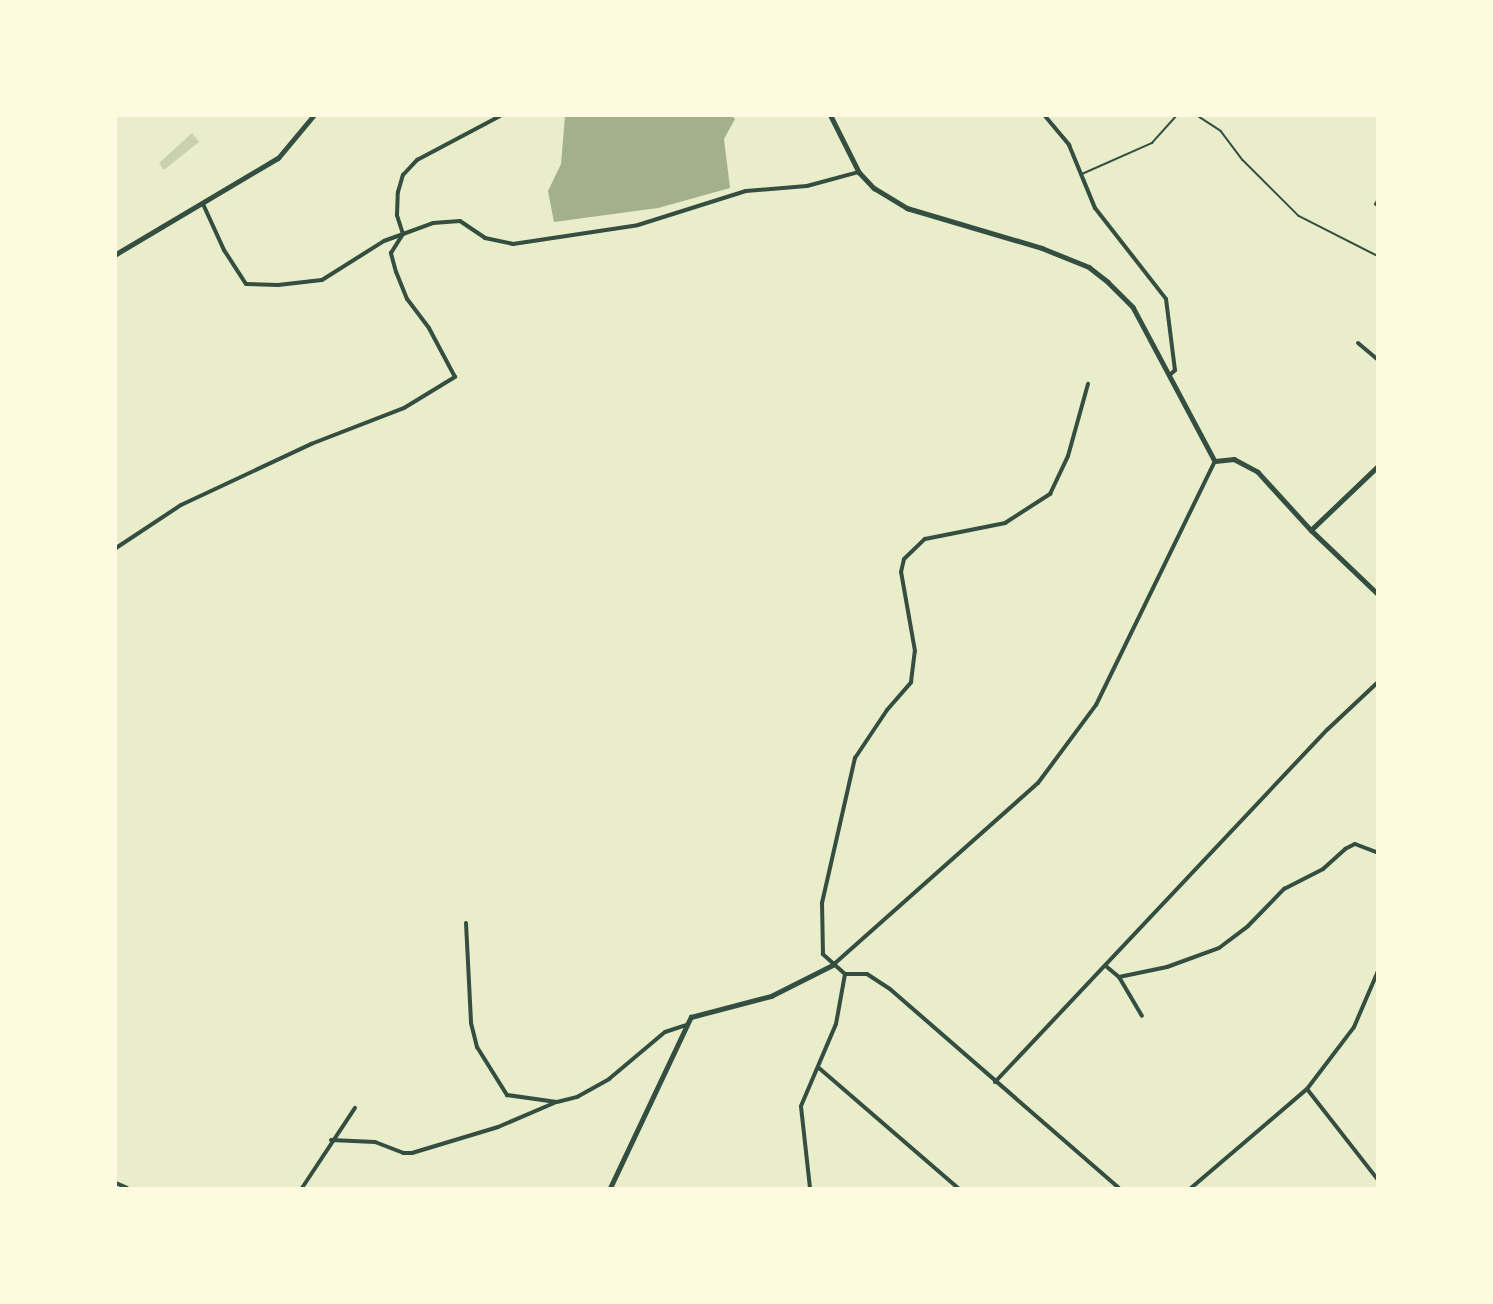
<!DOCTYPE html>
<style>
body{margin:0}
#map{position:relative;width:1493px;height:1304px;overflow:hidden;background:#e9edc9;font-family:Mulish,sans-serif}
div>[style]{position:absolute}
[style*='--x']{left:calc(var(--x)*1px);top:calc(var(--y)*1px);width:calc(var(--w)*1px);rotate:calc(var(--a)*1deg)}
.green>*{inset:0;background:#cad2ad}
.water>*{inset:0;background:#a3b18a}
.service>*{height:1.5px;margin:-0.75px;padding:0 0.75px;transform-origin:0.75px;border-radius:0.75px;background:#344e41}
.minor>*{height:4px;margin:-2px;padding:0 2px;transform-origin:2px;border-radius:2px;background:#344e41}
.tertiary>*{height:4.5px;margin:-2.25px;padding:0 2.25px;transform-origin:2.25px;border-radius:2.25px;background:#344e41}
.primary>*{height:5px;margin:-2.5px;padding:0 2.5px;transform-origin:2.5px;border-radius:2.5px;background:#344e41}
span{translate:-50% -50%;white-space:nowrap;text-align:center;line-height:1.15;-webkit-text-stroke:5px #fefae0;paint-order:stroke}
.frame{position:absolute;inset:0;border:117px solid #fefae0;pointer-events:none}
</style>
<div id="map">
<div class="green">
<div style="clip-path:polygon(192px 133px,199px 142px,164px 170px,159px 163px)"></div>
</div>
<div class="water">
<div style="clip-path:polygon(565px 116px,732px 116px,735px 119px,724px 139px,730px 188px,658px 208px,554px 222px,548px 191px,561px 164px)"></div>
</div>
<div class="service">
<div style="--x:1198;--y:116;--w:27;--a:33"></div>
<div style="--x:1221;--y:131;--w:36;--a:53"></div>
<div style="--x:1243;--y:160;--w:79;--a:45"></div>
<div style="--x:1299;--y:216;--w:89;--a:26.9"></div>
<div style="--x:1082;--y:174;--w:77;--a:-23.9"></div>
<div style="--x:1152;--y:143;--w:36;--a:-48"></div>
</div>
<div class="minor">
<div style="--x:1045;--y:116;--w:38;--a:50"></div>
<div style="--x:1069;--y:145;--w:68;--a:67.6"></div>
<div style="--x:1095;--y:208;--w:115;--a:52"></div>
<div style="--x:1166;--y:299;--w:72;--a:82.8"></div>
<div style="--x:1175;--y:370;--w:7;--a:135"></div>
<div style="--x:203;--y:204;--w:51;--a:65.5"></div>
<div style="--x:224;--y:250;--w:40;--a:57.1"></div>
<div style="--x:246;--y:284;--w:32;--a:2"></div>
<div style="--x:278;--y:285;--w:44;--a:-6.5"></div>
<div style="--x:322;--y:280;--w:73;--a:-32.2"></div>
<div style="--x:384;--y:241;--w:52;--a:-20.2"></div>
<div style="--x:433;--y:223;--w:27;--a:-4"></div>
<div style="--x:460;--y:221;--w:30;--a:34"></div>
<div style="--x:485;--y:238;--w:29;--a:12"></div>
<div style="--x:513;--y:244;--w:126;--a:-8.6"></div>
<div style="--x:638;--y:225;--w:113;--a:-17.5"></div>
<div style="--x:746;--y:191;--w:61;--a:-4.7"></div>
<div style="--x:807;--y:186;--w:54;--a:-15.1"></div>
<div style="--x:1376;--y:204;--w:4;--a:-56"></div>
<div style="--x:1358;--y:343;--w:26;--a:40"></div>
<div style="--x:116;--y:548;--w:78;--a:-33.5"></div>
<div style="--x:181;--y:505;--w:144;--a:-25.1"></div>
<div style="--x:311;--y:444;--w:100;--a:-21.2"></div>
<div style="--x:404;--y:408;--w:60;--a:-31.3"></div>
<div style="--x:455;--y:377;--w:55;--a:-118"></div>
<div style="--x:429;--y:328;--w:36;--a:-127"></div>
<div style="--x:407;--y:299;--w:29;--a:-112"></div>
<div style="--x:396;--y:272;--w:20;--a:-105"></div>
<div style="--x:391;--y:253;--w:22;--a:-58"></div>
<div style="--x:403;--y:234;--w:20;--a:-108"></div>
<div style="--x:397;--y:215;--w:23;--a:-88"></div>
<div style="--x:398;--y:192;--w:18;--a:-74"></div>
<div style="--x:403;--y:175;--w:21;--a:-47"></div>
<div style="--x:417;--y:160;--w:94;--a:-27.9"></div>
<div style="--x:466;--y:923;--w:100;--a:87.1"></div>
<div style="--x:471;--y:1023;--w:25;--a:76"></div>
<div style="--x:477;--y:1047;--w:57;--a:58"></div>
<div style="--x:507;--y:1095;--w:50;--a:8"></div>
<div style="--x:557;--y:1102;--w:21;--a:-14"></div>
<div style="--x:577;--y:1097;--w:37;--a:-29"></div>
<div style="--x:609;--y:1079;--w:73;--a:-40"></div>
<div style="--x:665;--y:1032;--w:22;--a:-18"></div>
<div style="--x:833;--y:965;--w:274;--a:-41.6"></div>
<div style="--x:1038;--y:783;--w:97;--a:-53.4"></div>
<div style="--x:1096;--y:705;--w:271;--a:-64"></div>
<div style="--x:1107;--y:967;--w:16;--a:40"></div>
<div style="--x:1119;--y:977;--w:45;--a:59.5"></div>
<div style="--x:845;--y:974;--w:22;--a:0"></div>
<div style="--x:867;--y:974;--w:27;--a:33"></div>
<div style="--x:890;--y:989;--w:303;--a:41"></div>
<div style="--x:1119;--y:977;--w:49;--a:-11.8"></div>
<div style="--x:1167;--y:967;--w:55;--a:-20.1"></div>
<div style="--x:1219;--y:948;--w:36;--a:-37"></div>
<div style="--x:1248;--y:926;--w:52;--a:-45.8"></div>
<div style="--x:1284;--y:889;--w:44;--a:-27.1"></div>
<div style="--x:1323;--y:869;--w:30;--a:-42"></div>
<div style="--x:1345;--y:849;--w:11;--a:-27"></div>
<div style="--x:1355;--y:844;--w:25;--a:21"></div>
<div style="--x:819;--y:1068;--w:184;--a:40.8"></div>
<div style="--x:995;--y:1082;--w:485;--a:-46.7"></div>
<div style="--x:1328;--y:729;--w:69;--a:-43.2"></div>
<div style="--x:1307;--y:1089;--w:115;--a:52"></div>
<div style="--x:331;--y:1140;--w:44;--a:2.6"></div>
<div style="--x:375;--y:1142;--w:30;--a:21"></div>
<div style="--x:403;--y:1153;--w:9;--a:0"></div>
<div style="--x:412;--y:1153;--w:90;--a:-16.8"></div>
<div style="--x:498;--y:1127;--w:61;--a:-23.2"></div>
<div style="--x:116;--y:1183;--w:12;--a:24"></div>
<div style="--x:302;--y:1188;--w:96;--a:-56.5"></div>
<div style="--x:810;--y:1188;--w:82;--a:-96.3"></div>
<div style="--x:801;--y:1106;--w:89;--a:-66.9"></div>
<div style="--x:836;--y:1024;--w:51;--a:-79.8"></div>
<div style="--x:845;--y:974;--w:30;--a:-138"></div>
<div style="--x:823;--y:954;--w:51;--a:-91.1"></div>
<div style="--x:822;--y:903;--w:149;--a:-77.2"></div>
<div style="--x:855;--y:758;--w:58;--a:-56.3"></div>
<div style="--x:887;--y:710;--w:37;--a:-49"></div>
<div style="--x:911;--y:682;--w:31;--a:-83"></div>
<div style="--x:915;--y:651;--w:80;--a:-100"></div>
<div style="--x:901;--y:572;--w:13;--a:-77"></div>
<div style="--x:904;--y:559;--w:29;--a:-44"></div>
<div style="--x:925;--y:539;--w:82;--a:-11.3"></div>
<div style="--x:1005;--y:523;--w:54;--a:-32.8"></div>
<div style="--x:1050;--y:494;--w:42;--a:-64.7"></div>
<div style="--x:1068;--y:456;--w:75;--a:-74.5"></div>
<div style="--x:1191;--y:1188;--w:153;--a:-40.5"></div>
<div style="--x:1307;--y:1089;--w:78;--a:-52.8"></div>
<div style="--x:1354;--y:1027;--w:61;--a:-66.8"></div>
</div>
<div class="tertiary">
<div style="--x:831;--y:116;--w:63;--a:63.4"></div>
<div style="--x:859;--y:172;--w:22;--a:47"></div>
<div style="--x:874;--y:188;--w:39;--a:31"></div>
<div style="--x:907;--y:208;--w:141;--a:16.5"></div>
<div style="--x:1042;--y:248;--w:51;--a:22"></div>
<div style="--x:1089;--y:267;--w:24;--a:38"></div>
<div style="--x:1108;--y:282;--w:35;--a:45"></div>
<div style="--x:1133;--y:307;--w:174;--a:62"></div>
<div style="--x:1215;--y:461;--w:19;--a:-6"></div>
<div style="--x:1234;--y:459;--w:27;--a:28"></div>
<div style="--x:1258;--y:472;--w:79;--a:47.6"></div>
<div style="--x:1311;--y:530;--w:93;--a:43.7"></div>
<div style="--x:1311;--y:530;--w:93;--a:-43.7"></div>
<div style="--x:610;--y:1188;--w:189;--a:-64.7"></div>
<div style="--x:691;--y:1017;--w:83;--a:-14.7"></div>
<div style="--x:771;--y:996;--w:69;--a:-26.6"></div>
</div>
<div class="primary">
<div style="--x:116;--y:254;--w:188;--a:-30.7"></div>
<div style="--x:278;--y:158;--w:55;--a:-50.2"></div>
</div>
<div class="frame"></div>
</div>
